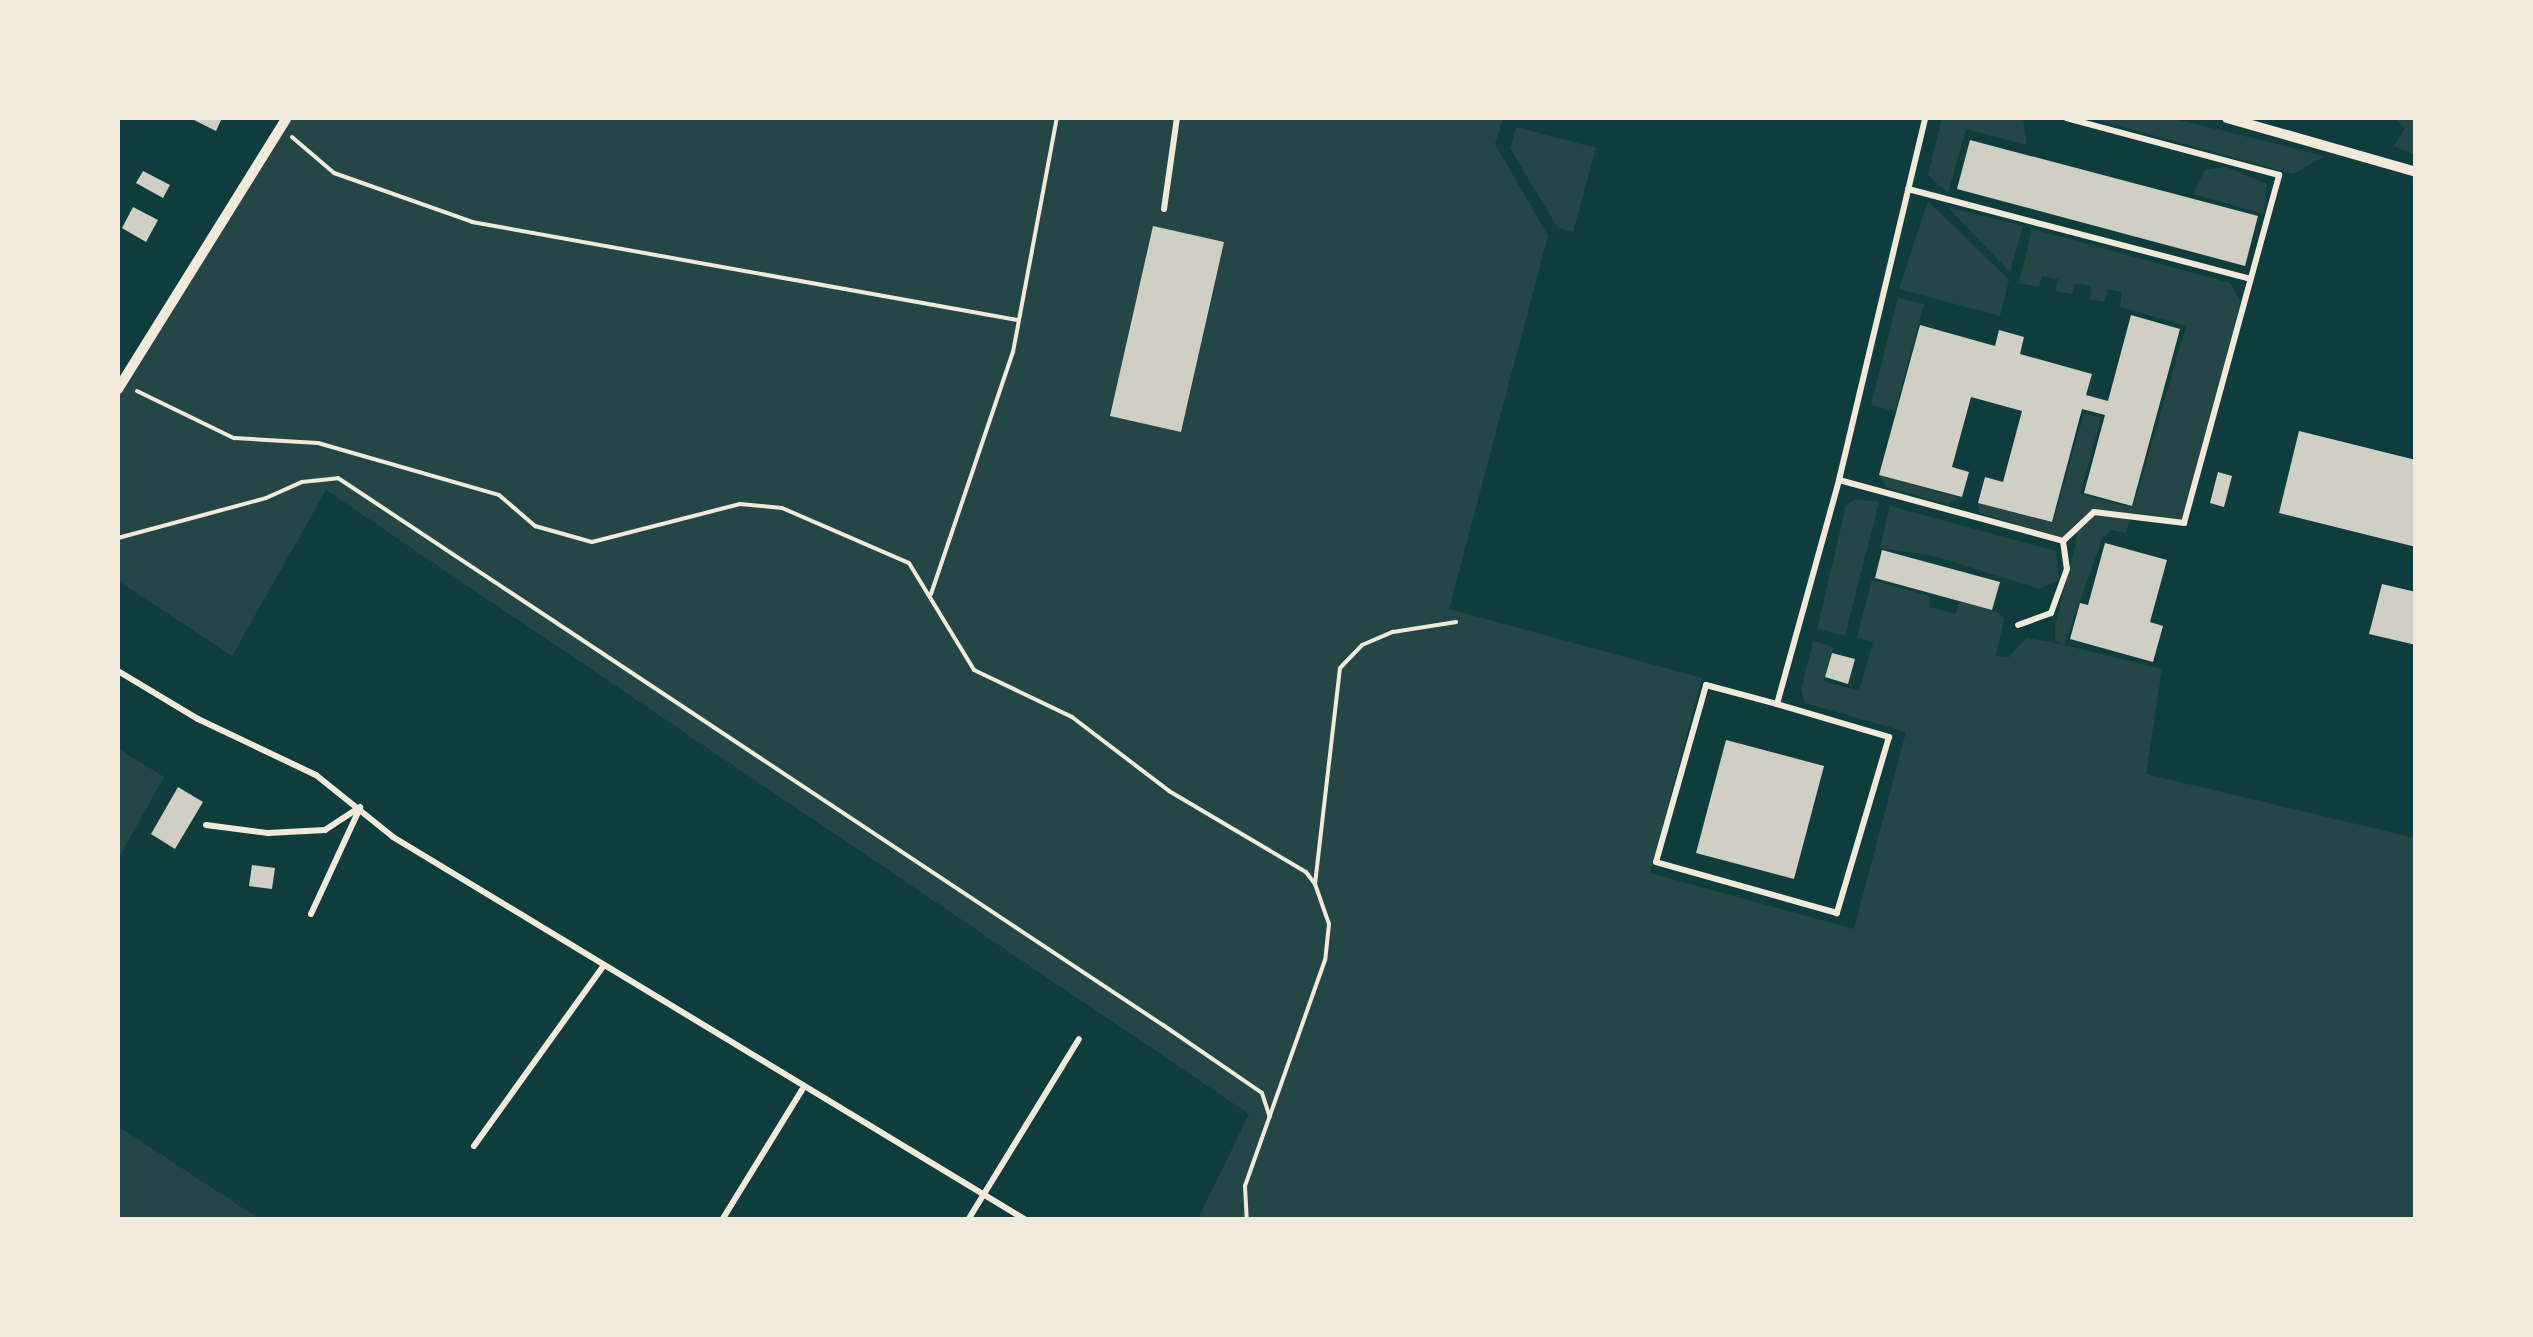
<!DOCTYPE html>
<style>
body{margin:0}
#map{position:relative;width:2533px;height:1337px;overflow:hidden;background:#0f3d3e;font-family:"PT Sans",sans-serif}
div>[style]{position:absolute}
[style*='--x']{left:calc(var(--x)*1px);top:calc(var(--y)*1px);width:calc(var(--w)*1px);rotate:calc(var(--a)*1deg)}
.green>*{inset:0;background:#244646}
.building>*{inset:0;background:#cfcfc3}
.path>*{height:4px;margin:-2px;padding:0 2px;transform-origin:2px;border-radius:2px;background:#f1e9da}
.service>*{height:6px;margin:-3px;padding:0 3px;transform-origin:3px;border-radius:3px;background:#f1e9da}
.minor>*{height:10px;margin:-5px;padding:0 5px;transform-origin:5px;border-radius:5px;background:#f1e9da}
span{translate:-50% -50%;white-space:nowrap;text-align:center;line-height:1.15;-webkit-text-stroke:8px #f1e9da;paint-order:stroke}
.frame{position:absolute;inset:0;border:120px solid #f1e9da;pointer-events:none}
</style>
<div id="map">
<div class="green">
<div style="clip-path:polygon(287px 118px,1503px 118px,1495px 144px,1548px 236px,1449px 609px,1702px 678px,1650px 873px,1854px 929px,1906px 732px,1805px 703px,1801px 689px,1813px 641px,1833px 647px,1823px 681px,1859px 691px,1873px 642px,1857px 637px,1872px 580px,1930px 596px,1929px 607px,1956px 614px,1959px 601px,1999px 613px,2004px 619px,1996px 656px,2009px 657px,2026px 638px,2062px 644px,2055px 640px,2055px 626px,2077px 537px,2073px 529px,2063px 537px,2053px 535px,1979px 513px,1978px 503px,2053px 523px,2084px 413px,2101px 418px,2080px 494px,2133px 508px,2186px 326px,2120px 307px,2122px 292px,2107px 289px,2105px 302px,2090px 299px,2091px 286px,2075px 283px,2072px 294px,2056px 291px,2058px 279px,2042px 276px,2039px 287px,2019px 283px,2032px 229px,2230px 283px,2240px 301px,2238px 314px,2183px 520px,2131px 516px,2126px 533px,2112px 530px,2103px 537px,2064px 645px,2162px 669px,2146px 774px,2415px 838px,2415px 1219px,1198px 1219px,1249px 1114px,326px 490px,232px 656px,118px 581px,118px 389px)"></div>
<div style="clip-path:polygon(1942px 118px,2023px 118px,2027px 145px,1966px 129px,1948px 193px,1928px 175px)"></div>
<div style="clip-path:polygon(2090px 118px,2171px 118px,2325px 156px,2293px 174px)"></div>
<div style="clip-path:polygon(2394px 118px,2415px 118px,2415px 155px,2394px 146px,2405px 128px)"></div>
<div style="clip-path:polygon(1516px 127px,1596px 148px,1573px 232px,1558px 228px,1510px 148px)"></div>
<div style="clip-path:polygon(2226px 167px,2267px 184px,2264px 214px,2193px 194px,2205px 170px)"></div>
<div style="clip-path:polygon(1928px 201px,2009px 280px,2000px 316px,1899px 289px)"></div>
<div style="clip-path:polygon(1947px 207px,2023px 226px,2010px 272px)"></div>
<div style="clip-path:polygon(1898px 298px,1924px 304px,1895px 411px,1871px 405px)"></div>
<div style="clip-path:polygon(1879px 475px,1960px 498px,1948px 504px,1887px 488px)"></div>
<div style="clip-path:polygon(1855px 499px,1879px 502px,1845px 636px,1817px 629px,1846px 506px)"></div>
<div style="clip-path:polygon(1890px 506px,2056px 551px,2059px 580px,2040px 589px,1934px 556px,1880px 548px)"></div>
<div style="clip-path:polygon(118px 748px,164px 777px,118px 859px)"></div>
<div style="clip-path:polygon(118px 1126px,259px 1219px,260px 1219px,118px 1219px)"></div>
</div>
<div class="building">
<div style="clip-path:polygon(190px 118px,222px 118px,216px 131px)"></div>
<div style="clip-path:polygon(1970px 140px,2258px 216px,2245px 266px,1957px 189px)"></div>
<div style="clip-path:polygon(143px 171px,170px 185px,163px 198px,136px 183px)"></div>
<div style="clip-path:polygon(133px 207px,158px 220px,146px 242px,122px 228px)"></div>
<div style="clip-path:polygon(1153px 226px,1224px 242px,1181px 432px,1110px 416px)"></div>
<div style="clip-path:polygon(2131px 315px,2180px 329px,2132px 506px,2084px 493px,2105px 415px,2082px 409px,2052px 522px,1978px 503px,1985px 477px,2003px 482px,2022px 411px,1971px 397px,1952px 467px,1969px 472px,1962px 497px,1879px 475px,1920px 325px,1995px 346px,1999px 330px,2024px 337px,2020px 354px,2092px 374px,2086px 395px,2108px 401px)"></div>
<div style="clip-path:polygon(2299px 431px,2416px 460px,2416px 547px,2279px 513px)"></div>
<div style="clip-path:polygon(2218px 472px,2232px 476px,2224px 507px,2210px 503px)"></div>
<div style="clip-path:polygon(2105px 543px,2167px 560px,2150px 622px,2163px 626px,2153px 662px,2070px 639px,2080px 603px,2088px 605px)"></div>
<div style="clip-path:polygon(1882px 550px,2000px 582px,1992px 610px,1875px 578px)"></div>
<div style="clip-path:polygon(2382px 584px,2416px 592px,2416px 645px,2369px 634px)"></div>
<div style="clip-path:polygon(1832px 653px,1855px 659px,1848px 684px,1825px 677px)"></div>
<div style="clip-path:polygon(1726px 740px,1824px 766px,1794px 879px,1696px 853px)"></div>
<div style="clip-path:polygon(178px 787px,203px 802px,175px 849px,151px 834px)"></div>
<div style="clip-path:polygon(252px 865px,275px 868px,272px 889px,249px 886px)"></div>
</div>
<div class="path">
<div style="--x:292;--y:137;--w:55;--a:40.6"></div>
<div style="--x:334;--y:173;--w:146;--a:19.5"></div>
<div style="--x:472;--y:222;--w:554;--a:10.19"></div>
<div style="--x:137;--y:391;--w:108;--a:25.9"></div>
<div style="--x:234;--y:438;--w:84;--a:3.4"></div>
<div style="--x:318;--y:443;--w:188;--a:16"></div>
<div style="--x:499;--y:495;--w:48;--a:40.7"></div>
<div style="--x:535;--y:526;--w:59;--a:15.7"></div>
<div style="--x:592;--y:542;--w:153;--a:-14.4"></div>
<div style="--x:740;--y:504;--w:42;--a:5.4"></div>
<div style="--x:782;--y:508;--w:138;--a:23.4"></div>
<div style="--x:909;--y:563;--w:125;--a:58.7"></div>
<div style="--x:974;--y:670;--w:109;--a:25.6"></div>
<div style="--x:1072;--y:717;--w:122;--a:37.3"></div>
<div style="--x:1169;--y:791;--w:159;--a:30.6"></div>
<div style="--x:1306;--y:872;--w:15;--a:53"></div>
<div style="--x:1315;--y:884;--w:42;--a:70.7"></div>
<div style="--x:1329;--y:924;--w:36;--a:96"></div>
<div style="--x:1325;--y:960;--w:240;--a:109.5"></div>
<div style="--x:1245;--y:1186;--w:34;--a:87"></div>
<div style="--x:118;--y:538;--w:153;--a:-15.1"></div>
<div style="--x:266;--y:498;--w:39;--a:-24"></div>
<div style="--x:302;--y:482;--w:36;--a:-6"></div>
<div style="--x:338;--y:478;--w:990;--a:33.55"></div>
<div style="--x:1163;--y:1025;--w:120;--a:34.5"></div>
<div style="--x:1262;--y:1093;--w:25;--a:72"></div>
<div style="--x:931;--y:594;--w:256;--a:-71.3"></div>
<div style="--x:1013;--y:352;--w:238;--a:-79.4"></div>
<div style="--x:1315;--y:884;--w:217;--a:-83.4"></div>
<div style="--x:1340;--y:668;--w:32;--a:-46"></div>
<div style="--x:1362;--y:645;--w:34;--a:-23"></div>
<div style="--x:1393;--y:632;--w:64;--a:-9"></div>
</div>
<div class="service">
<div style="--x:1908;--y:189;--w:354;--a:14.7"></div>
<div style="--x:1164;--y:209;--w:92;--a:-81.9"></div>
<div style="--x:1839;--y:480;--w:232;--a:15.2"></div>
<div style="--x:2063;--y:541;--w:28;--a:82"></div>
<div style="--x:2067;--y:569;--w:47;--a:110"></div>
<div style="--x:2051;--y:613;--w:35;--a:160"></div>
<div style="--x:2063;--y:541;--w:42;--a:-43.1"></div>
<div style="--x:2094;--y:512;--w:91;--a:7"></div>
<div style="--x:2184;--y:523;--w:361;--a:-74.7"></div>
<div style="--x:2279;--y:175;--w:220;--a:-165"></div>
<div style="--x:118;--y:671;--w:93;--a:31"></div>
<div style="--x:198;--y:719;--w:131;--a:25.4"></div>
<div style="--x:316;--y:775;--w:99;--a:38.8"></div>
<div style="--x:393;--y:837;--w:740;--a:31.18"></div>
<div style="--x:1777;--y:704;--w:117;--a:16.4"></div>
<div style="--x:1889;--y:737;--w:184;--a:106.5"></div>
<div style="--x:1837;--y:913;--w:188;--a:-164.3"></div>
<div style="--x:1656;--y:862;--w:184;--a:-74.2"></div>
<div style="--x:1706;--y:685;--w:73;--a:15"></div>
<div style="--x:1777;--y:704;--w:232;--a:-74.5"></div>
<div style="--x:1839;--y:480;--w:372;--a:-76.6"></div>
<div style="--x:206;--y:825;--w:63;--a:7.4"></div>
<div style="--x:268;--y:833;--w:57;--a:-3"></div>
<div style="--x:325;--y:830;--w:42;--a:-33.3"></div>
<div style="--x:311;--y:914;--w:117;--a:-65.2"></div>
<div style="--x:474;--y:1146;--w:223;--a:-54.3"></div>
<div style="--x:722;--y:1220;--w:153;--a:-58.4"></div>
<div style="--x:968;--y:1220;--w:212;--a:-58.5"></div>
</div>
<div class="minor">
<div style="--x:2227;--y:118;--w:197;--a:15.9"></div>
<div style="--x:118;--y:389;--w:319;--a:-58.1"></div>
</div>
<div class="frame"></div>
</div>
